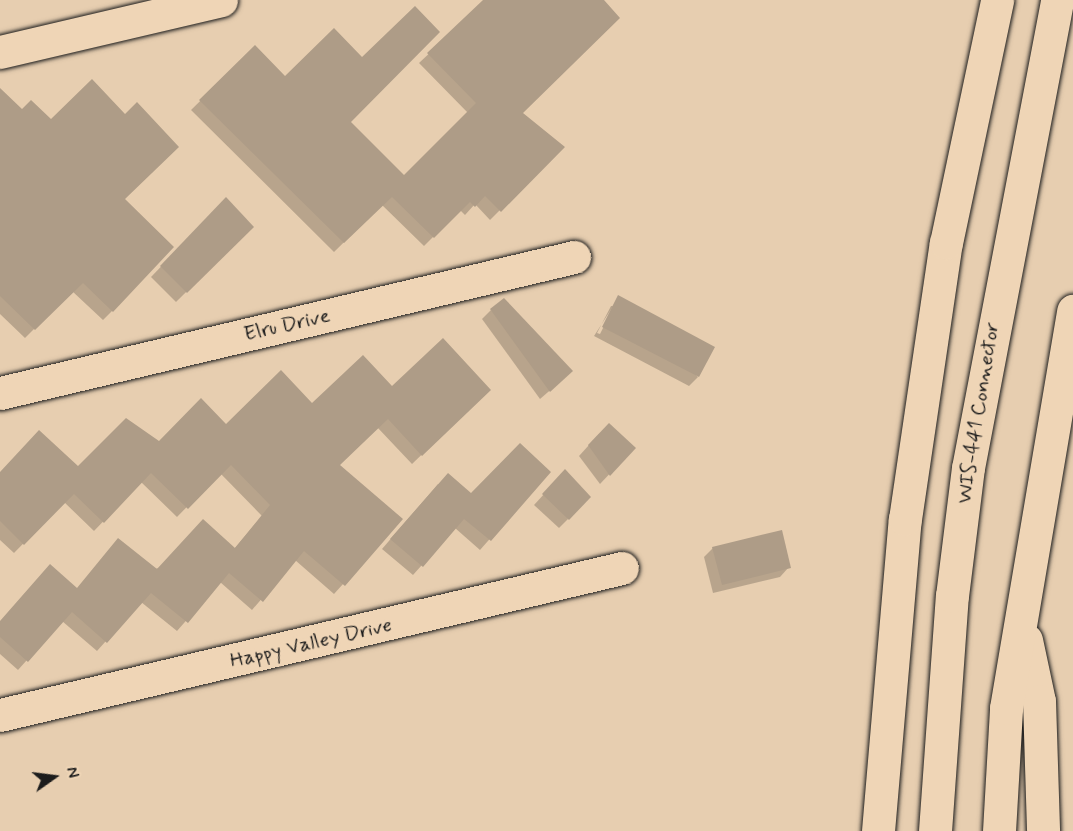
<!DOCTYPE html>
<style>
body{margin:0}
#map{position:relative;width:1073px;height:831px;overflow:hidden;background:#e7ceb0;font-family:Mynerve,sans-serif}
div>[style]{position:absolute}
[style*='--x']{left:calc(var(--x)*1px);top:calc(var(--y)*1px);width:calc(var(--w)*1px);rotate:calc(var(--a)*1deg)}
.shadow>*{inset:0;background:#0003}
.building>*{inset:0;background:#ae9c87}
.roads{filter:drop-shadow(0 0 2px #1c1c1c) drop-shadow(0 0 2px #1c1c1c)}
.street>*{height:33px;margin:-16.5px;padding:0 16.5px;transform-origin:16.5px;border-radius:16.5px;background:#efd5b6}
.secondary>*{height:33px;margin:-16.5px;padding:0 16.5px;transform-origin:16.5px;border-radius:16.5px;background:#efd5b6}
.highway>*{height:33px;margin:-16.5px;padding:0 16.5px;transform-origin:16.5px;border-radius:16.5px;background:#efd5b6}
span{translate:-50% -50%;white-space:nowrap;text-align:center;line-height:1.15;-webkit-text-stroke:6px #efd5b6;paint-order:stroke}
.street-label{font-size:21px;color:#1c1c1c}
.north{position:absolute;left:24px;top:747px;width:60px;height:60px;-webkit-text-stroke:4px #efd5b6;paint-order:stroke;rotate:76deg;font-size:16px;font-weight:700;line-height:24px;text-align:center;color:#1c1c1c}
.north::after{content:'';display:block;margin:auto;width:21px;height:27px;background:#1c1c1c;clip-path:polygon(50% 0,100% 100%,50% 72%,0 100%)}
</style>
<div id="map">
<div class="shadow">
<div style="clip-path:polygon(486px 0,602px 0,521px 113px,563px 147px,490px 220px,475px 204px,465px 215px,460px 210px,424px 246px,382px 205px,334px 252px,191px 110px,255px 47px,285px 78px,349px 122px,404px 177px,468px 113px,419px 63px)"></div>
<div style="clip-path:polygon(0 112px,124px 199px,112px 311px,103px 320px,72px 291px,25px 338px,0 314px)"></div>
<div style="clip-path:polygon(226px 199px,252px 227px,176px 302px,151px 277px)"></div>
<div style="clip-path:polygon(evenodd,619px 297px,698px 377px,689px 386px,594px 336px,619px 297px,611px 306px,614px 306px,600px 334px,597px 333px,611px 306px)"></div>
<div style="clip-path:polygon(491px 310px,562px 380px,540px 399px,482px 319px)"></div>
<div style="clip-path:polygon(391px 388px,489px 390px,412px 464px,377px 427px,338px 466px,401px 520px,334px 594px,295px 560px,252px 610px,220px 582px,177px 631px,141px 602px,97px 651px,62px 621px,18px 670px,0 654px,0 622px,76px 589px,234px 549px,262px 516px,220px 473px,177px 517px,141px 482px,94px 531px,64px 502px,14px 553px,0 540px,0 473px,78px 468px,159px 442px)"></div>
<div style="clip-path:polygon(599px 434px,634px 448px,600px 484px,579px 456px)"></div>
<div style="clip-path:polygon(549px 472px,480px 550px,455px 528px,413px 575px,382px 549px,438px 484px,471px 495px)"></div>
<div style="clip-path:polygon(556px 481px,568px 519px,559px 528px,534px 505px)"></div>
<div style="clip-path:polygon(713px 548px,789px 567px,780px 577px,713px 593px,704px 557px)"></div>
</div>
<div class="building">
<div style="clip-path:polygon(483px 0,604px 0,620px 18px,523px 113px,565px 147px,501px 212px,485px 196px,475px 207px,470px 202px,434px 238px,392px 197px,344px 243px,199px 100px,255px 45px,285px 76px,334px 28px,362px 57px,415px 6px,440px 32px,351px 122px,404px 175px,476px 103px,427px 53px)"></div>
<div style="clip-path:polygon(92px 79px,125px 114px,137px 102px,179px 147px,125px 199px,174px 247px,113px 312px,83px 283px,35px 330px,0 296px,0 88px,22px 109px,31px 100px,51px 119px)"></div>
<div style="clip-path:polygon(226px 197px,254px 227px,187px 293px,160px 266px)"></div>
<div style="clip-path:polygon(618px 295px,715px 347px,699px 377px,602px 327px)"></div>
<div style="clip-path:polygon(504px 298px,573px 371px,550px 392px,490px 309px)"></div>
<div style="clip-path:polygon(443px 338px,491px 390px,422px 456px,388px 419px,340px 465px,403px 519px,345px 586px,304px 551px,263px 602px,229px 573px,188px 623px,151px 593px,107px 643px,72px 612px,28px 662px,0 637px,0 621px,50px 564px,77px 588px,118px 538px,157px 569px,203px 519px,235px 548px,270px 505px,231px 465px,188px 509px,151px 473px,104px 523px,74px 494px,24px 545px,0 521px,0 472px,39px 430px,78px 466px,126px 418px,159px 441px,201px 398px,226px 424px,281px 370px,312px 403px,363px 355px,392px 386px)"></div>
<div style="clip-path:polygon(609px 423px,636px 448px,610px 476px,588px 445px)"></div>
<div style="clip-path:polygon(520px 443px,551px 472px,491px 541px,464px 519px,423px 567px,390px 539px,448px 473px,471px 493px)"></div>
<div style="clip-path:polygon(565px 469px,591px 497px,569px 520px,542px 494px)"></div>
<div style="clip-path:polygon(782px 530px,791px 568px,722px 585px,712px 547px)"></div>
</div>
<div class="roads">
<div class="street">
<div style="--x:0;--y:52;--w:227;--a:-13.2"></div>
<div style="--x:0;--y:393;--w:590;--a:-13.33"></div>
<div style="--x:0;--y:715;--w:639;--a:-13.3"></div>
</div>
<div class="secondary">
<div style="--x:1026;--y:640;--w:62;--a:78"></div>
<div style="--x:1039;--y:701;--w:130;--a:88.2"></div>
<div style="--x:935;--y:831;--w:236;--a:-85.9"></div>
<div style="--x:952;--y:596;--w:129;--a:-82.9"></div>
<div style="--x:968;--y:468;--w:476;--a:-79.2"></div>
<div style="--x:999;--y:831;--w:123;--a:-86.7"></div>
<div style="--x:1006;--y:708;--w:403;--a:-80.4"></div>
</div>
<div class="highway">
<div style="--x:878;--y:831;--w:313;--a:-85.1"></div>
<div style="--x:905;--y:519;--w:279;--a:-81.6"></div>
<div style="--x:946;--y:243;--w:248;--a:-78.1"></div>
</div>
</div>
<div class="street-label">
<span style="left:287px;top:325px;rotate:-13deg">Elru Drive</span>
<span style="left:978px;top:413px;rotate:-81deg">WIS-441 Connector</span>
<span style="left:311px;top:643px;rotate:-13deg">Happy Valley Drive</span>
</div>
<div class="north">N</div>
</div>
